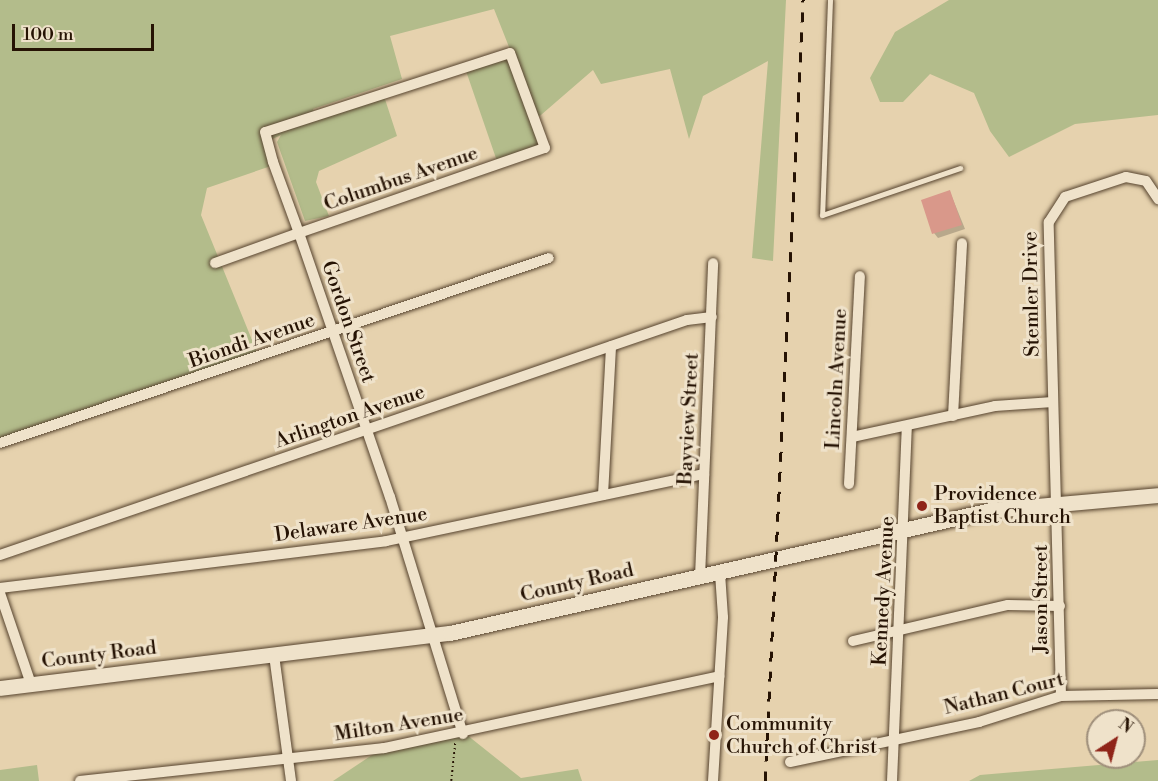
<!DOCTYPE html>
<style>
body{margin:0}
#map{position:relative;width:1158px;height:781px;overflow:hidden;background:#e6d2ae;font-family:"Libre Bodoni",serif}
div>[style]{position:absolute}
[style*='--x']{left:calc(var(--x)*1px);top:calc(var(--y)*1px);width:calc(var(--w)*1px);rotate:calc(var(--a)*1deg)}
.green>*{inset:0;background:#b3bc8b}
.shadow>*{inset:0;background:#0003}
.building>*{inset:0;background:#d9988a}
.path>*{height:1.5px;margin-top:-0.75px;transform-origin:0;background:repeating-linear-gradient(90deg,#261304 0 1.5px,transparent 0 4.5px)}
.roads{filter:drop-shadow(0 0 2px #56432e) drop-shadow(0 0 2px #56432e)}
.lane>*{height:5px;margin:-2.5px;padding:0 2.5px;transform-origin:2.5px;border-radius:2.5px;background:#efe2ca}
.street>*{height:10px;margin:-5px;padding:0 5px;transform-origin:5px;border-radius:5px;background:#efe2ca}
.secondary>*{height:15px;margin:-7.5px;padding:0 7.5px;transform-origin:7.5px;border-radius:7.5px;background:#efe2ca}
.rail>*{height:3px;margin-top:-1.5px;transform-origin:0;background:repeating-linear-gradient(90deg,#261304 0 10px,transparent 0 20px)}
.dots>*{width:16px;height:16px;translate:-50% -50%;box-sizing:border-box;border:3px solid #efe2ca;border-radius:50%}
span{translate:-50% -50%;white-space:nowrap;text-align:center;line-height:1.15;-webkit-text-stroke:6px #efe2ca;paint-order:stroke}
.street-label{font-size:20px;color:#261304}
.poi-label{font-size:20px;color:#261304}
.left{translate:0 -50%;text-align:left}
.north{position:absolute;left:1086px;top:709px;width:60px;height:60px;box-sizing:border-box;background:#efe2ca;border:2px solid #9f8f7b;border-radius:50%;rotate:36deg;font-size:16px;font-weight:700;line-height:24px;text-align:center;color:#261304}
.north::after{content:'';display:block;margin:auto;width:21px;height:27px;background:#8f2418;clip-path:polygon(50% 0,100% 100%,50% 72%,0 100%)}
.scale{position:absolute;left:12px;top:24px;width:142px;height:27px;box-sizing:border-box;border:3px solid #261304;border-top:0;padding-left:8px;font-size:18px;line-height:21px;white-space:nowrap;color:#261304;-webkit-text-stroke:4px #efe2ca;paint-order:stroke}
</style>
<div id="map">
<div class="green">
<div style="clip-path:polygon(0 0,786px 0,773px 261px,752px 258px,768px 61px,703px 96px,689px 139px,670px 69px,601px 84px,593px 70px,534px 121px,544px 152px,499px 167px,466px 71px,511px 52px,494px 9px,390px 36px,402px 79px,313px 109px,316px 117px,383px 93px,397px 136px,319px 171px,316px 182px,329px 216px,305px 221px,277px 142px,281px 135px,264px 143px,271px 166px,207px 188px,201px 215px,259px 357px,0 441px)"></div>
<div style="clip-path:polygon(949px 0,1158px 0,1158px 115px,1075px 124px,1009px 157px,990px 131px,974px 93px,930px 74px,903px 102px,880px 102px,870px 78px,895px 32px)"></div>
<div style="clip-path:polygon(467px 735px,521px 778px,578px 769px,582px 781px,333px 781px,378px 751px)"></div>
<div style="clip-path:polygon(1158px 760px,1158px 781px,969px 781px,980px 775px)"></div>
<div style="clip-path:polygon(37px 765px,39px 781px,0 781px,0 770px)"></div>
</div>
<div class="shadow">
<div style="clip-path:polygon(950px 192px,965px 229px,938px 238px,934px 233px)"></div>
</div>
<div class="building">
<div style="clip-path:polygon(950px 190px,962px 225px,932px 234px,921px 200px)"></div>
</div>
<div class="path">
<div style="--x:451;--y:781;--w:39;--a:-84"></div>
</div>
<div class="roads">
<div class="lane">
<div style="--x:830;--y:0;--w:215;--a:92.1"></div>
<div style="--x:822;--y:215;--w:146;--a:-18.8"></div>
</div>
<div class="street">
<div style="--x:215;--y:263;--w:89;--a:-19.7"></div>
<div style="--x:299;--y:233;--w:260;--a:-19.1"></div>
<div style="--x:545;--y:148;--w:101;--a:-110.2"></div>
<div style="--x:510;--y:53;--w:257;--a:162.1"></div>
<div style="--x:265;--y:132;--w:31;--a:75"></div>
<div style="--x:273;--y:162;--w:76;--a:69.9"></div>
<div style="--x:299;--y:233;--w:279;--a:71"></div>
<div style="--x:390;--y:497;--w:248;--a:72.9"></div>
<div style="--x:953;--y:416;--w:173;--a:-87"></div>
<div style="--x:852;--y:437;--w:146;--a:-12.2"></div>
<div style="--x:995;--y:406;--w:58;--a:-3.9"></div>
<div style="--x:0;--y:443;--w:579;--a:-18.62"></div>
<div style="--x:849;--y:484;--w:208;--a:-87"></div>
<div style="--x:603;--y:495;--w:149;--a:-86.9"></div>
<div style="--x:0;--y:555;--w:726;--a:-18.88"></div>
<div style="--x:687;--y:320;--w:25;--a:-7"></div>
<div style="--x:700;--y:577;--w:314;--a:-87.6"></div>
<div style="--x:0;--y:588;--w:389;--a:-6.9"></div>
<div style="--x:386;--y:541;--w:325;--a:-11.9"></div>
<div style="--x:0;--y:593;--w:96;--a:71.2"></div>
<div style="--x:853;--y:641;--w:159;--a:-13.1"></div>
<div style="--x:1008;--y:605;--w:52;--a:1.1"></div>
<div style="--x:274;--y:655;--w:127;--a:82.3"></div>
<div style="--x:1061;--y:696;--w:474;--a:-91.5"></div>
<div style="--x:1049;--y:222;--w:30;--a:-57"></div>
<div style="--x:1065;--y:197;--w:64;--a:-18.2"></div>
<div style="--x:1126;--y:177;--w:20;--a:11"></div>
<div style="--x:1146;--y:181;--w:22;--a:56"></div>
<div style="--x:790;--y:762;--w:193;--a:-11.9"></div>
<div style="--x:979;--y:722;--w:86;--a:-17.6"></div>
<div style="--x:1061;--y:696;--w:97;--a:-1.2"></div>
<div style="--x:80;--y:781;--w:306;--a:-6.2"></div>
<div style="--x:384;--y:748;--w:343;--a:-12.1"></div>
<div style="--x:713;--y:781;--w:164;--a:-86.5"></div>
<div style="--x:723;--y:617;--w:44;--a:-93.9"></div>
<div style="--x:892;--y:781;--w:353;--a:-87.6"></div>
</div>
<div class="secondary">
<div style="--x:0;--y:688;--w:453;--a:-7"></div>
<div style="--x:450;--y:633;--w:555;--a:-12.81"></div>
<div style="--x:991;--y:510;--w:168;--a:-5.1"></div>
</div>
</div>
<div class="rail">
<div style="--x:765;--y:781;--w:782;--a:-87.21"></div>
</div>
<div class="dots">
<div style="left:922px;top:506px;background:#8f2418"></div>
<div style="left:714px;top:735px;background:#8f2418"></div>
</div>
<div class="street-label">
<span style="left:401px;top:179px;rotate:-19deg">Columbus Avenue</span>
<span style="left:1032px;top:294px;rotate:-91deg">Stemler Drive</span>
<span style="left:348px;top:322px;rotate:71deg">Gordon Street</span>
<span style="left:252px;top:341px;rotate:-19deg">Biondi Avenue</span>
<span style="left:837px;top:379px;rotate:-87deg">Lincoln Avenue</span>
<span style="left:350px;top:417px;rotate:-19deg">Arlington Avenue</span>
<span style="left:689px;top:419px;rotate:-87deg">Bayview Street</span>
<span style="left:351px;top:525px;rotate:-8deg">Delaware Avenue</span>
<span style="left:577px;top:583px;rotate:-13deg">County Road</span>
<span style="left:884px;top:591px;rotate:-87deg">Kennedy Avenue</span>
<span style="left:1041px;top:599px;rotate:-90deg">Jason Street</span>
<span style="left:99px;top:655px;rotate:-7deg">County Road</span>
<span style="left:1004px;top:694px;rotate:-14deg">Nathan Court</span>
<span style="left:399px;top:725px;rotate:-9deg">Milton Avenue</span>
</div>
<div class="poi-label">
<span class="left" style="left:934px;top:506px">Providence<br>Baptist Church</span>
<span class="left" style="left:726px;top:736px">Community<br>Church of Christ</span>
</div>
<div class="north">N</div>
<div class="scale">100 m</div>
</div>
